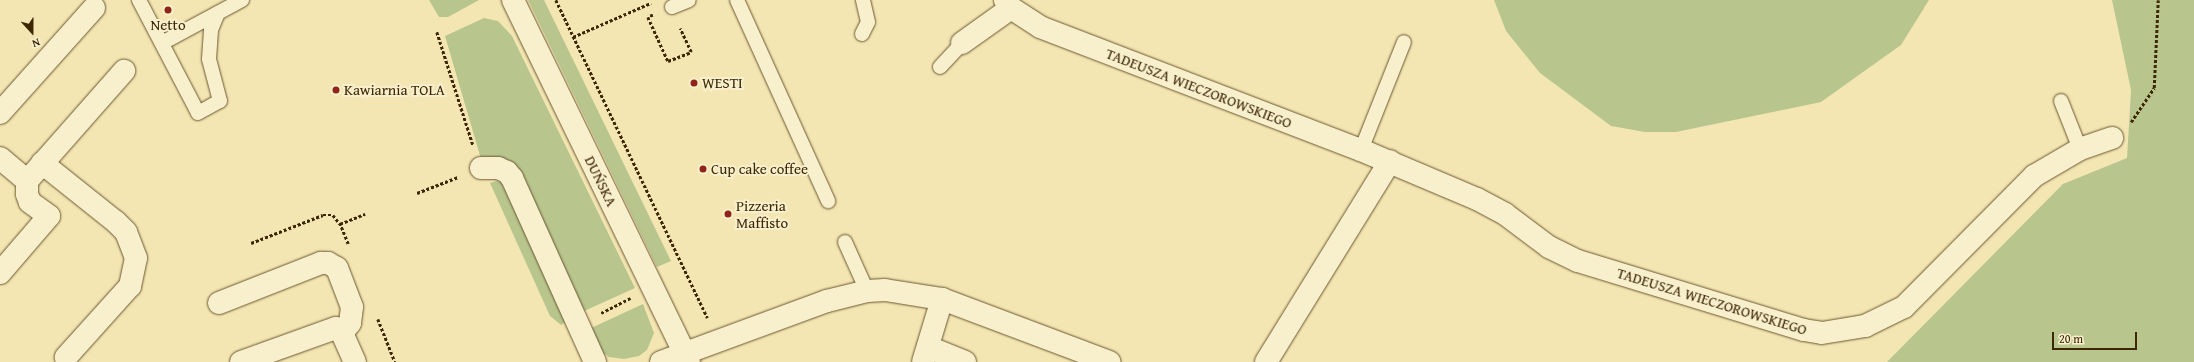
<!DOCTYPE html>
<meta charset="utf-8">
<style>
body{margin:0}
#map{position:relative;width:2194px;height:362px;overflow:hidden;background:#f4e6b2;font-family:"Gentium Book Plus",serif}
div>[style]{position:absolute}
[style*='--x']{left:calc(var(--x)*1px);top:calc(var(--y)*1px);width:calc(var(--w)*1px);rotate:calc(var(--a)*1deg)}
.green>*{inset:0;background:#b8c68e}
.path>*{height:2.5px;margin-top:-1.25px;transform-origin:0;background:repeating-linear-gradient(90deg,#3d2704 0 3px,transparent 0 5px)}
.roads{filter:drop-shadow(0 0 1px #6b5730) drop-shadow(0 0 1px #6b5730)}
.lane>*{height:14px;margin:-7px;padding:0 7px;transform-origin:7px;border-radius:7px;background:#f8efcd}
.street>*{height:22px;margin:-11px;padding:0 11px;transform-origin:11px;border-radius:11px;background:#f8efcd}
.secondary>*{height:22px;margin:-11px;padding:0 11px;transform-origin:11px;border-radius:11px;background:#f8efcd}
.dots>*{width:11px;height:11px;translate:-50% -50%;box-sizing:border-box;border:2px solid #f8efcd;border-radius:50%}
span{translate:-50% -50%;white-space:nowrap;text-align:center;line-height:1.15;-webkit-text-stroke:4px #f8efcd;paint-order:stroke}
.poi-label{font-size:15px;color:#3d2704}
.left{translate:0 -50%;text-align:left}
.street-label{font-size:15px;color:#3d2704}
.north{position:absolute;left:12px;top:12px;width:40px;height:40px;-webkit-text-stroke:3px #f8efcd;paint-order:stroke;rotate:159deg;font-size:11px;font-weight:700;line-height:16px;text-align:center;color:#3d2704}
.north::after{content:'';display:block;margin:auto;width:14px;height:18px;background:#3d2704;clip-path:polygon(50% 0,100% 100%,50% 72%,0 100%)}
.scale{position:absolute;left:2052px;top:332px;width:85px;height:18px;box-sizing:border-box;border:2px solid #3d2704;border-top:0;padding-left:5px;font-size:12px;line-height:14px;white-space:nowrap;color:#3d2704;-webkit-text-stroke:3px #f8efcd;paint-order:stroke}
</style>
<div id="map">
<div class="green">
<div style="clip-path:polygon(429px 0,479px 0,448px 17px,439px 17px)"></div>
<div style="clip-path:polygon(528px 0,544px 0,671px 261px,657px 267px)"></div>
<div style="clip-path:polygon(1494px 0,1929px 0,1901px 45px,1821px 102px,1676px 132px,1645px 132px,1611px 126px,1540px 73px,1506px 31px)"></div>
<div style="clip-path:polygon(2112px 0,2194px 0,2194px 362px,1887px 362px,2063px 184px,2127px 158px,2131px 90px)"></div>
<div style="clip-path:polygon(484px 18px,498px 21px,512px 36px,635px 288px,582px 312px,523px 185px,481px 159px,445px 36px)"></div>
<div style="clip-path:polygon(497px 181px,503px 183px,567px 321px,561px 325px,550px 316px,490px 183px)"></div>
<div style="clip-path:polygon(643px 304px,654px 333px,647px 350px,639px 356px,624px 359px,609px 357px,598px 349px,589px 329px)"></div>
</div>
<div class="path">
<div style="--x:556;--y:0;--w:352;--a:64.5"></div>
<div style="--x:653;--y:15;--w:5;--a:158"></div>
<div style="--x:648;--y:17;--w:48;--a:65.6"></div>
<div style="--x:668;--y:61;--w:25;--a:-21"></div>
<div style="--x:691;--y:52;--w:26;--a:-115"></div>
<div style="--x:437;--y:32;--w:119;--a:72.3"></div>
<div style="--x:573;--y:37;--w:85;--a:-23.6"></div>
<div style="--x:2131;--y:122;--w:41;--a:-55.9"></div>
<div style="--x:2154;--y:88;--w:88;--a:-87.4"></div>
<div style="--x:417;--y:193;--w:44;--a:-21.3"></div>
<div style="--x:251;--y:243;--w:77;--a:-21.3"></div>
<div style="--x:323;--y:215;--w:10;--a:0"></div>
<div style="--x:333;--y:215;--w:11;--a:52"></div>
<div style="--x:348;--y:244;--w:22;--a:-112"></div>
<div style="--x:340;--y:224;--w:27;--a:-22"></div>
<div style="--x:601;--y:313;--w:33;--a:-27"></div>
<div style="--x:378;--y:319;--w:46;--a:68.4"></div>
</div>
<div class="roads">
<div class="lane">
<div style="--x:139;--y:0;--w:127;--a:62.4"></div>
<div style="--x:198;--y:113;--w:25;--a:-29"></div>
<div style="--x:220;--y:101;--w:43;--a:-104.7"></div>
<div style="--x:209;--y:59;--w:29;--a:-86"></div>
<div style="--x:211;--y:30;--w:18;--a:-68"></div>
<div style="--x:737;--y:0;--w:221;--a:65.6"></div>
<div style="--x:672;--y:7;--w:18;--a:-22"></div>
<div style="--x:862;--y:34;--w:13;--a:-63"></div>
<div style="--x:868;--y:22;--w:23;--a:-103"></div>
<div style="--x:162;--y:43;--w:91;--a:-28.3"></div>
<div style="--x:940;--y:67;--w:33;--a:-47"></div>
<div style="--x:2061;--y:101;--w:52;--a:68.4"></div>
<div style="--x:1361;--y:150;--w:116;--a:-68.3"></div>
<div style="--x:845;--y:242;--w:54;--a:65.8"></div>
</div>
<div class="street">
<div style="--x:1005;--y:0;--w:10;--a:53"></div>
<div style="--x:1011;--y:8;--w:35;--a:33"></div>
<div style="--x:1040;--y:27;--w:344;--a:21"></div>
<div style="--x:1361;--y:150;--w:126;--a:22.9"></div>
<div style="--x:1477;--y:199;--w:32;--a:28"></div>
<div style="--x:1505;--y:214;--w:55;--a:36.9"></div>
<div style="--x:1549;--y:247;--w:32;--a:26"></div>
<div style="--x:1578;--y:261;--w:236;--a:17"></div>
<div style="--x:1804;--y:330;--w:18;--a:9"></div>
<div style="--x:1822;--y:333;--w:44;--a:-9.2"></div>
<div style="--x:1865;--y:326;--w:43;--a:-26"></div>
<div style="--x:1904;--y:307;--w:185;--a:-45.2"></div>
<div style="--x:2034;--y:176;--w:53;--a:-30.4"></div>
<div style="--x:2080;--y:149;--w:34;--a:-19"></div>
<div style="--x:962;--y:43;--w:60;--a:-35.5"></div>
<div style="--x:0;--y:113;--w:141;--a:-48.2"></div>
<div style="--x:0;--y:158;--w:35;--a:40"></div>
<div style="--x:42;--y:163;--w:95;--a:38.6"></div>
<div style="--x:116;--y:222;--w:14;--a:45"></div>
<div style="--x:126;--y:232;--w:28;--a:69"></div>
<div style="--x:136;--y:258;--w:29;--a:102"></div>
<div style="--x:130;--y:286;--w:96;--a:132"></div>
<div style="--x:481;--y:168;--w:17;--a:0"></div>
<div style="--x:498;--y:168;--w:10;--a:24"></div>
<div style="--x:507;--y:172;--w:8;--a:50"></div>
<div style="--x:512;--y:178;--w:202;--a:65.7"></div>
<div style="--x:0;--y:273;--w:75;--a:-49.3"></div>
<div style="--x:49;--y:216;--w:24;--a:-144"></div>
<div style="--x:30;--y:202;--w:9;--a:-111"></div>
<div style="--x:27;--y:194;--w:13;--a:-90"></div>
<div style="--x:27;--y:181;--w:147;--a:-48.6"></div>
<div style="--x:219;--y:303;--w:110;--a:-21.4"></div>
<div style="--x:321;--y:263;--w:7;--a:0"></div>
<div style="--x:328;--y:263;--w:10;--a:29"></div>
<div style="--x:337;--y:268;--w:42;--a:69"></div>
<div style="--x:352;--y:307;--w:16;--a:97"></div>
<div style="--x:350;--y:323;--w:13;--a:129"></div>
<div style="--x:928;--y:347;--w:40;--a:22"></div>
<div style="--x:241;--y:362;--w:101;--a:-19.7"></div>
<div style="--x:336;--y:328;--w:8;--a:40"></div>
<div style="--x:342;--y:333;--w:32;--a:66"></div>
<div style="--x:661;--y:362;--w:177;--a:-20.2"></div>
<div style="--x:827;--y:301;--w:41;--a:-14"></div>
<div style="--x:867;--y:291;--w:18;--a:-3"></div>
<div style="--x:885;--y:290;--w:58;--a:9"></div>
<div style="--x:942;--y:299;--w:179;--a:20.6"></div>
<div style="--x:923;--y:362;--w:66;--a:-73.2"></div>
<div style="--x:1266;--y:362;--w:236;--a:-58.3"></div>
</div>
<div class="secondary">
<div style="--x:513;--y:0;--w:403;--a:64.1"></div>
</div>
</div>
<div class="dots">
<div style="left:168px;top:10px;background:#8f2418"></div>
<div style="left:694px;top:83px;background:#8f2418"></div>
<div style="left:336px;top:90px;background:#8f2418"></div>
<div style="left:703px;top:169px;background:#8f2418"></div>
<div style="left:728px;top:214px;background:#8f2418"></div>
</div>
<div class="poi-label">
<span style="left:168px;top:25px">Netto</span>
<span class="left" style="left:702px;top:83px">WESTI</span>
<span class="left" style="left:344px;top:90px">Kawiarnia TOLA</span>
<span class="left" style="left:711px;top:169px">Cup cake coffee</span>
<span class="left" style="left:736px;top:214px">Pizzeria<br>Maffisto</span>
</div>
<div class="street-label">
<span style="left:1199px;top:88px;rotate:21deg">TADEUSZA WIECZOROWSKIEGO</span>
<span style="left:601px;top:181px;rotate:64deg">DUŃSKA</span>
<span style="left:1712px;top:301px;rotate:17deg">TADEUSZA WIECZOROWSKIEGO</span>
</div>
<div class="north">N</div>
<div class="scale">20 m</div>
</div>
